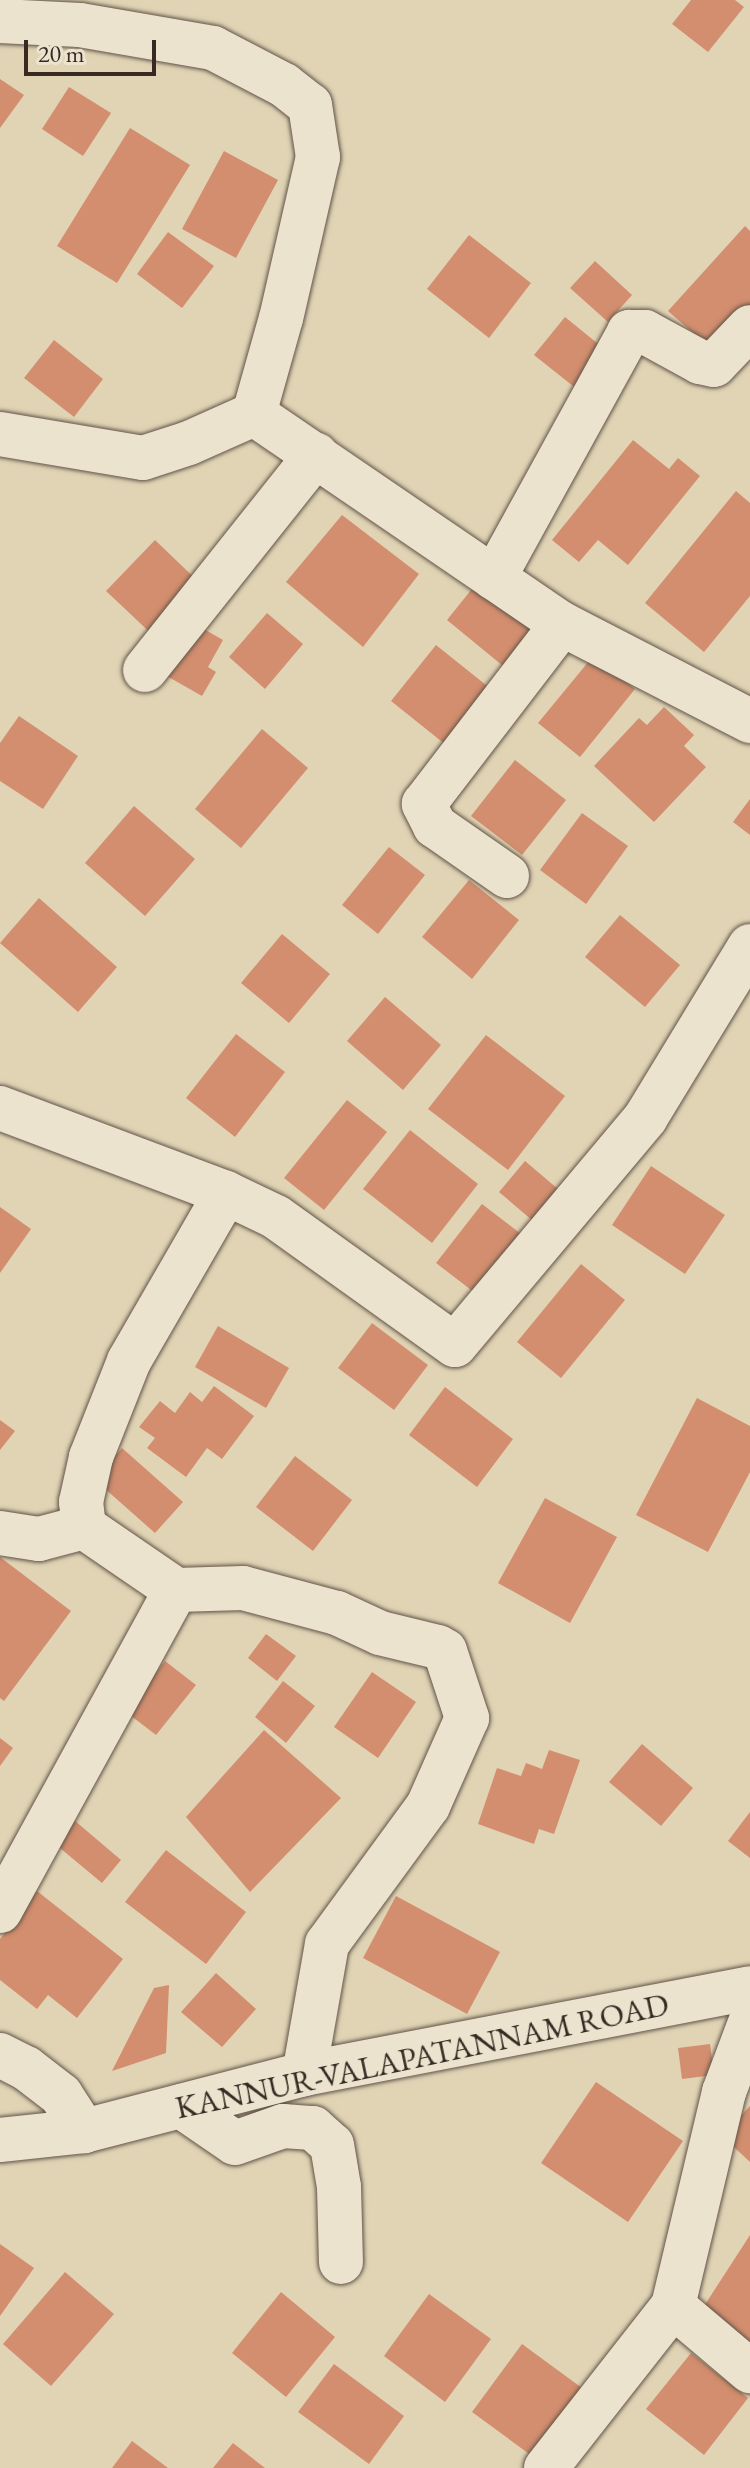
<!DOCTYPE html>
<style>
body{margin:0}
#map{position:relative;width:750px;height:2468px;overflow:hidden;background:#e1d4b5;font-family:"EB Garamond",serif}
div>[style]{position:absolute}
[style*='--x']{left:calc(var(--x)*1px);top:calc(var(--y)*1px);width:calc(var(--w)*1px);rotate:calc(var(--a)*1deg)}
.building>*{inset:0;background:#d28e6e}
.roads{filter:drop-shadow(0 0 2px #615448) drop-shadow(0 0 2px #615448)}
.minor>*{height:44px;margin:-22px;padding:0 22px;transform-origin:22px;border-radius:22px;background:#ece3cf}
.secondary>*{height:44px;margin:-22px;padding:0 22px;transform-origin:22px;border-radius:22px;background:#ece3cf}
span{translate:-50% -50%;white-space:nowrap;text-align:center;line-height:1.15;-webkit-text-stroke:8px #ece3cf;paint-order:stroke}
.street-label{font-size:32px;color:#362a23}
.scale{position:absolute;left:24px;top:40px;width:132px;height:36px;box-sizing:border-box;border:4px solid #362a23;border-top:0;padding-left:10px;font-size:24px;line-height:28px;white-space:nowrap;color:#362a23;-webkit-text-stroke:6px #ece3cf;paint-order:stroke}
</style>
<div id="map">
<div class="building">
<div style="clip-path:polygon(691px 0,735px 0,744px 7px,708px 52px,672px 24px)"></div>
<div style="clip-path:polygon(0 79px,24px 95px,0 128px)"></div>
<div style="clip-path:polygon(69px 87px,111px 113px,83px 156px,42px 129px)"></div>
<div style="clip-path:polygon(130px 128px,190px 165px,117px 283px,57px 246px)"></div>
<div style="clip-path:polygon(224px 151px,278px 180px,236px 258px,182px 229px)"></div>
<div style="clip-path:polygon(745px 226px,750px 231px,750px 313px,715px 352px,668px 311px)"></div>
<div style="clip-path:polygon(168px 232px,214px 266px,182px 308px,137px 274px)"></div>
<div style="clip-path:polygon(469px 235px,531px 283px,489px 338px,427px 289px)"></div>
<div style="clip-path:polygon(595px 261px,632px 295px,608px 322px,570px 288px)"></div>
<div style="clip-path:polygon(565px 317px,613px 356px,583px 394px,534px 355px)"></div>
<div style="clip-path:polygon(54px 340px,103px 379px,74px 417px,24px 378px)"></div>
<div style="clip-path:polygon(633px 440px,669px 469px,678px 458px,700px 476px,628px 565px,598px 540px,579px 562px,552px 540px)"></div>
<div style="clip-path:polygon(736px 491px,750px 503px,750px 596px,704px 652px,645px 603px)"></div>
<div style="clip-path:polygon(342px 515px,419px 574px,363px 647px,286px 582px)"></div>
<div style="clip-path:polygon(155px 540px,206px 589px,158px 640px,106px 591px)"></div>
<div style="clip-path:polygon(479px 580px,552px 640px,520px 680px,447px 620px)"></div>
<div style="clip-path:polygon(267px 613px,303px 644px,265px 689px,229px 657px)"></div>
<div style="clip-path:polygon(188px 620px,223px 640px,208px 667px,216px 672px,202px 696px,158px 671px)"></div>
<div style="clip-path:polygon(436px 645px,501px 697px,456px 753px,391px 701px)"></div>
<div style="clip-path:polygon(594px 655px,635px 689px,580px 757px,538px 723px)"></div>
<div style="clip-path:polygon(664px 707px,694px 735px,684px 746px,706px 767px,654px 822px,594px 766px,639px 718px,647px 725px)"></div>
<div style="clip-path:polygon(19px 716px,78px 756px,43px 809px,0 781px,0 743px)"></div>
<div style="clip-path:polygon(262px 729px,308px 768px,241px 848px,195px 809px)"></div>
<div style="clip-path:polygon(515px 760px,566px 800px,522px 855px,471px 816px)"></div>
<div style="clip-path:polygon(750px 799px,750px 835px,733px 822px)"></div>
<div style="clip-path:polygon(134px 806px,195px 859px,145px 916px,85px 863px)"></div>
<div style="clip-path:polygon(582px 813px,628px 846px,586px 904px,540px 870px)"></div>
<div style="clip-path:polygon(389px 847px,425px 875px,378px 934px,342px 905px)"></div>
<div style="clip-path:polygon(469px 880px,519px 920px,472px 979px,422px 937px)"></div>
<div style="clip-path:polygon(39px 898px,117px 967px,78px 1012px,0 943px)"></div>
<div style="clip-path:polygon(620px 915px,680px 965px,645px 1007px,585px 957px)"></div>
<div style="clip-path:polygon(282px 934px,330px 974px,289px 1023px,241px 983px)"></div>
<div style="clip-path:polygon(385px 997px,441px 1045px,403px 1090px,347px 1041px)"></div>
<div style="clip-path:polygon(236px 1034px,285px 1072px,235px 1137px,186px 1098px)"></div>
<div style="clip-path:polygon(486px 1035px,565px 1096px,508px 1170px,428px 1109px)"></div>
<div style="clip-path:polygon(347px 1100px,387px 1132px,324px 1210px,284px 1178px)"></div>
<div style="clip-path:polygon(410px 1130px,478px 1184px,432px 1243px,363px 1189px)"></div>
<div style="clip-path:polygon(525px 1161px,565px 1195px,539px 1226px,499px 1192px)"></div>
<div style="clip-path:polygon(651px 1166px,725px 1215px,685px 1274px,612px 1225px)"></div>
<div style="clip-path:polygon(482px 1204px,525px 1237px,479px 1296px,436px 1263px)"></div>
<div style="clip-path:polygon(0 1207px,31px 1229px,0 1273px)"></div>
<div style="clip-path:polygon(581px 1264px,625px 1300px,561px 1378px,517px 1342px)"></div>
<div style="clip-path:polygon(372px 1323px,428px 1365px,394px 1410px,338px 1368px)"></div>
<div style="clip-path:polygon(218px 1326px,289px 1368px,266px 1408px,195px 1367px)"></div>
<div style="clip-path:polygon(214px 1386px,254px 1416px,222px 1459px,207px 1448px,186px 1477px,147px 1448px,155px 1438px,139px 1427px,160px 1401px,175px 1413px,190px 1392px,202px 1402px)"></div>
<div style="clip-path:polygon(445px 1387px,513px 1439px,477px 1487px,409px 1435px)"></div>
<div style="clip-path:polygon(697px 1398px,750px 1426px,750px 1472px,708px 1552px,636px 1515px)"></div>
<div style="clip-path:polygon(0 1420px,15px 1431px,0 1450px)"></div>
<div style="clip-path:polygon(122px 1448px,183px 1502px,155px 1533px,95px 1480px)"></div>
<div style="clip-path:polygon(295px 1456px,352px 1500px,313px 1551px,256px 1507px)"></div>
<div style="clip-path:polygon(545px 1498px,617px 1537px,570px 1623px,498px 1583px)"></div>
<div style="clip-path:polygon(0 1557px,71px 1611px,4px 1701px,0 1698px)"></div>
<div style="clip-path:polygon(266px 1634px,296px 1656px,277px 1681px,248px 1658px)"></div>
<div style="clip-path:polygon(165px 1661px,196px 1685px,156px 1735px,126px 1712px)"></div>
<div style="clip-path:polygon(372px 1672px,416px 1702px,378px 1758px,334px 1727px)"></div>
<div style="clip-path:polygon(283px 1681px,315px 1706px,286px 1743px,255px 1717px)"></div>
<div style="clip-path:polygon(264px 1730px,341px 1798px,250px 1892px,186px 1817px)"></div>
<div style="clip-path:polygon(0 1738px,13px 1748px,0 1766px)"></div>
<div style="clip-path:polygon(642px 1744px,693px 1788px,661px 1826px,609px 1782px)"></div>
<div style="clip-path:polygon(549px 1750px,580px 1760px,554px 1834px,539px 1829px,534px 1844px,478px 1824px,497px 1768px,521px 1776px,526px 1763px,542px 1769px)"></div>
<div style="clip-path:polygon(750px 1812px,750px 1858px,728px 1841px)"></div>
<div style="clip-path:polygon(74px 1820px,121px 1860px,102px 1883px,54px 1843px)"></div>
<div style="clip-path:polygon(166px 1850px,246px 1912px,206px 1964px,125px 1902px)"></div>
<div style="clip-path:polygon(37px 1891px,123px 1959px,77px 2018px,48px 1995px,37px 2009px,0 1980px,0 1939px)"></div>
<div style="clip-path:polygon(396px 1896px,500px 1952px,467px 2014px,363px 1958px)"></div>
<div style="clip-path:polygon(216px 1973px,256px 2009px,222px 2047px,181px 2012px)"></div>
<div style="clip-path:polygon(169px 1985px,166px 2053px,112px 2071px,154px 1988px)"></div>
<div style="clip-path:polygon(710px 2044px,714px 2075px,682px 2079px,678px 2048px)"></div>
<div style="clip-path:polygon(596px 2082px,683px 2141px,628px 2222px,541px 2163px)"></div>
<div style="clip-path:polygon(750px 2106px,750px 2162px,722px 2136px)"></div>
<div style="clip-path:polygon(750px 2235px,750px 2351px,697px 2317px)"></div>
<div style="clip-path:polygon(0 2244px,34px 2268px,0 2316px)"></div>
<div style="clip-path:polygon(65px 2272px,114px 2314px,51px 2386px,3px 2344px)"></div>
<div style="clip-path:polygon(281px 2292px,335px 2337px,286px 2397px,232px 2353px)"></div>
<div style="clip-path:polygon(429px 2294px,491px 2339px,445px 2402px,384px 2356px)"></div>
<div style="clip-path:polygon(522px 2344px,582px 2388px,532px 2456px,472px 2412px)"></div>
<div style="clip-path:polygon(691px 2353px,748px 2398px,704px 2455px,646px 2409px)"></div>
<div style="clip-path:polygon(334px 2364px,404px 2416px,369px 2464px,298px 2412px)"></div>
<div style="clip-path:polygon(132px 2441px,168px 2468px,112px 2468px)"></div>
<div style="clip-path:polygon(233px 2443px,265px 2468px,213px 2468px)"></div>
</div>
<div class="roads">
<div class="minor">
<div style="--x:0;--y:21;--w:80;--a:2.9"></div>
<div style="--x:80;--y:25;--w:135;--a:9.8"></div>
<div style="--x:213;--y:48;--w:80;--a:27.5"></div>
<div style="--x:284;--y:85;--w:33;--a:38"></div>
<div style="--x:310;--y:105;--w:53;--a:81.3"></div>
<div style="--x:318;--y:157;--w:165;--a:102.9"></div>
<div style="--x:281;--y:318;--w:100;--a:105.7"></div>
<div style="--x:254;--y:414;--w:373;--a:34.3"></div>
<div style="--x:562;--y:624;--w:212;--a:27.3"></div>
<div style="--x:0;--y:434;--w:145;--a:9.5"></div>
<div style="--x:143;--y:458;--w:48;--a:-18.1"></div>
<div style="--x:189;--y:443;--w:71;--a:-24"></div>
<div style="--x:494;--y:578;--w:281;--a:-61.2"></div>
<div style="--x:629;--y:332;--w:16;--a:0"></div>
<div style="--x:645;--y:332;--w:63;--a:28.6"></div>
<div style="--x:700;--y:362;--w:14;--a:12"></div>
<div style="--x:714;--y:365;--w:52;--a:-46.5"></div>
<div style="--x:145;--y:670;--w:275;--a:-51.5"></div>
<div style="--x:507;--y:876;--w:88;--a:-145.2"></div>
<div style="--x:435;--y:826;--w:25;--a:-117"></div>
<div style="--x:424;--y:804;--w:227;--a:-52.5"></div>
<div style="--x:0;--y:1108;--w:241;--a:20.6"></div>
<div style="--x:226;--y:1193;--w:55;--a:25.6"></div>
<div style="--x:276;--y:1217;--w:220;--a:35.6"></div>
<div style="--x:455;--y:1345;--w:297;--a:-50"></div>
<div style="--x:646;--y:1117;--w:200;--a:-58.7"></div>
<div style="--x:226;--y:1193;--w:194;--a:120"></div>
<div style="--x:129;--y:1361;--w:103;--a:111.6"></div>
<div style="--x:91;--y:1457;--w:46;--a:102.5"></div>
<div style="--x:81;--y:1502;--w:25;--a:83"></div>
<div style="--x:84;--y:1527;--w:112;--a:34.4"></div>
<div style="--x:176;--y:1590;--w:67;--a:-1.7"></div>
<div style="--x:243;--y:1588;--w:97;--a:14.9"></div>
<div style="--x:337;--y:1613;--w:47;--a:24.9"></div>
<div style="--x:380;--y:1633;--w:60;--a:13.6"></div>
<div style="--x:438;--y:1647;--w:8;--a:30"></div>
<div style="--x:445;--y:1651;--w:71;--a:71.8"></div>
<div style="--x:467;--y:1718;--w:96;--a:113.9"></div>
<div style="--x:428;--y:1806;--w:171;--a:126.2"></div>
<div style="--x:327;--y:1944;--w:132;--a:100"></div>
<div style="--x:0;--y:1533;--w:39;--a:9"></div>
<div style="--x:39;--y:1539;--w:47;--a:-14.9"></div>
<div style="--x:0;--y:1911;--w:366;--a:-61.3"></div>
<div style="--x:0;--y:2055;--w:29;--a:27"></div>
<div style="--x:26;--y:2068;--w:44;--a:37.6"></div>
<div style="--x:61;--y:2095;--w:43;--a:57.4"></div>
<div style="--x:181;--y:2106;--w:65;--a:34.4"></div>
<div style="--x:235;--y:2143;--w:51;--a:-19.5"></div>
<div style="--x:283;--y:2126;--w:30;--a:4"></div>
<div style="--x:313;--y:2128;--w:25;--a:42"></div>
<div style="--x:332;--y:2145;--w:43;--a:80.5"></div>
<div style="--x:339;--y:2187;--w:75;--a:88.5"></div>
<div style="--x:673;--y:2306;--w:101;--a:40.2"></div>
<div style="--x:546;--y:2468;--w:206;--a:-51.9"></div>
<div style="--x:673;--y:2306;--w:220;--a:-76.6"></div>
<div style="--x:724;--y:2092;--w:74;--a:-69.4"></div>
</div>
<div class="secondary">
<div style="--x:0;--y:2140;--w:84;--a:-6.1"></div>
<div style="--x:84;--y:2131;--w:227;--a:-14.5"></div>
<div style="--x:304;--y:2074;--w:454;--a:-10.9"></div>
</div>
</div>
<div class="street-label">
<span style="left:422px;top:2056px;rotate:-12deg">KANNUR-VALAPATANNAM ROAD</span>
</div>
<div class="scale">20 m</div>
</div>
